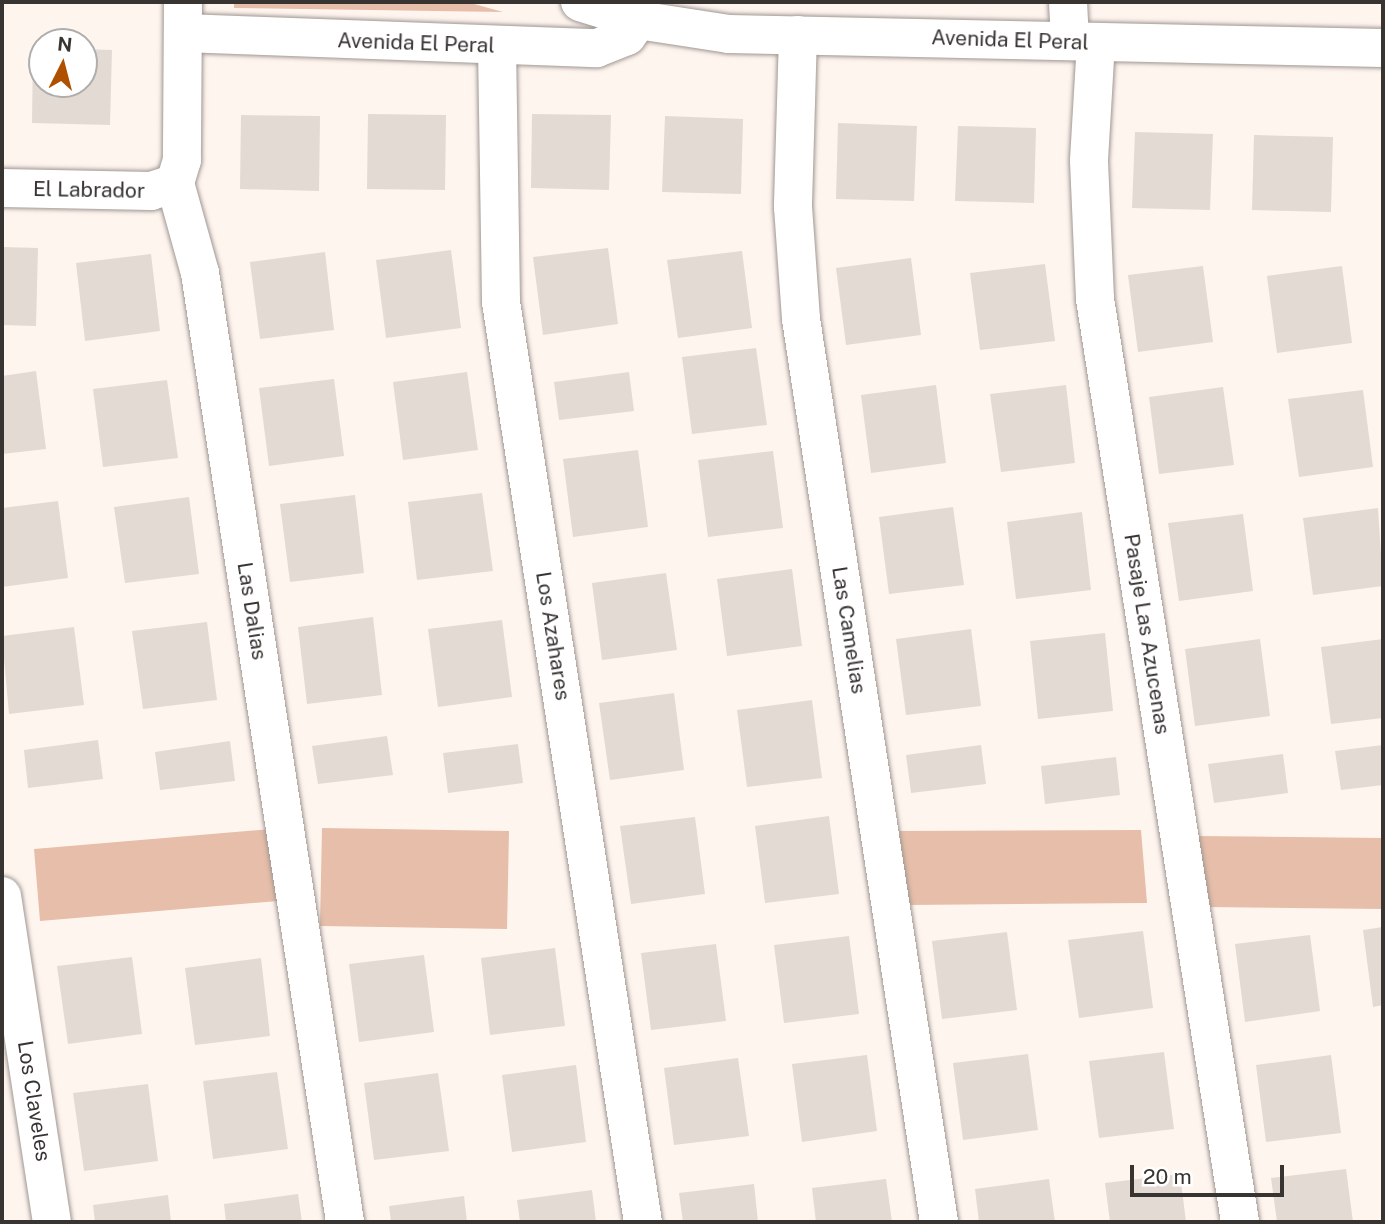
<!DOCTYPE html>
<style>
body{margin:0}
#map{position:relative;width:1385px;height:1224px;overflow:hidden;background:#fff5ef;font-family:"Public Sans",sans-serif}
div>[style]{position:absolute}
[style*='--x']{left:calc(var(--x)*1px);top:calc(var(--y)*1px);width:calc(var(--w)*1px);rotate:calc(var(--a)*1deg)}
.green>*{inset:0;background:#e6bea9}
.building>*{inset:0;background:#e3dad4}
.roads{filter:drop-shadow(0 0 2px #a09793) drop-shadow(0 0 2px #a09793)}
.minor>*{height:38px;margin:-19px;padding:0 19px;transform-origin:19px;border-radius:19px;background:#fff}
span{translate:-50% -50%;white-space:nowrap;text-align:center;line-height:1.15;-webkit-text-stroke:5px #fff;paint-order:stroke}
.street-label{font-size:21px;color:#373432}
.frame{position:absolute;inset:0;border:4px solid #373432;pointer-events:none}
.north{position:absolute;left:28px;top:28px;width:70px;height:70px;box-sizing:border-box;background:#fff;border:2px solid #afaead;border-radius:50%;rotate:6deg;font-size:19px;font-weight:700;line-height:28px;text-align:center;color:#373432}
.north::after{content:'';display:block;margin:auto;width:24px;height:32px;background:#af5000;clip-path:polygon(50% 0,100% 100%,50% 72%,0 100%)}
.scale{position:absolute;left:1130px;top:1165px;width:154px;height:32px;box-sizing:border-box;border:4px solid #373432;border-top:0;padding-left:9px;font-size:21px;line-height:24px;white-space:nowrap;color:#373432;-webkit-text-stroke:5px #fff;paint-order:stroke}
</style>
<div id="map">
<div class="green">
<div style="clip-path:polygon(234px 2px,467px 2px,503px 12px,234px 8px)"></div>
<div style="clip-path:polygon(322px 828px,509px 831px,507px 929px,320px 926px)"></div>
<div style="clip-path:polygon(272px 829px,278px 901px,40px 921px,34px 849px)"></div>
<div style="clip-path:polygon(1141px 830px,1147px 903px,907px 905px,899px 831px)"></div>
<div style="clip-path:polygon(1198px 836px,1383px 838px,1383px 909px,1207px 907px)"></div>
</div>
<div class="building">
<div style="clip-path:polygon(33px 48px,42px 48px,42px 84px,84px 84px,84px 49px,112px 50px,110px 125px,32px 123px)"></div>
<div style="clip-path:polygon(368px 114px,446px 115px,445px 190px,367px 189px)"></div>
<div style="clip-path:polygon(532px 114px,611px 115px,609px 190px,531px 188px)"></div>
<div style="clip-path:polygon(241px 115px,320px 116px,319px 191px,240px 189px)"></div>
<div style="clip-path:polygon(665px 116px,743px 119px,741px 194px,662px 192px)"></div>
<div style="clip-path:polygon(838px 123px,917px 126px,914px 201px,836px 199px)"></div>
<div style="clip-path:polygon(958px 126px,1036px 128px,1034px 203px,955px 201px)"></div>
<div style="clip-path:polygon(1135px 132px,1213px 134px,1210px 210px,1132px 208px)"></div>
<div style="clip-path:polygon(1254px 135px,1333px 137px,1331px 212px,1252px 210px)"></div>
<div style="clip-path:polygon(2px 247px,38px 248px,36px 326px,2px 325px)"></div>
<div style="clip-path:polygon(608px 248px,618px 324px,543px 335px,533px 257px)"></div>
<div style="clip-path:polygon(451px 250px,461px 328px,386px 338px,376px 260px)"></div>
<div style="clip-path:polygon(742px 251px,752px 328px,678px 338px,667px 260px)"></div>
<div style="clip-path:polygon(325px 252px,334px 330px,260px 339px,250px 262px)"></div>
<div style="clip-path:polygon(151px 254px,160px 331px,85px 341px,76px 263px)"></div>
<div style="clip-path:polygon(911px 258px,921px 335px,846px 345px,836px 268px)"></div>
<div style="clip-path:polygon(1045px 264px,1055px 341px,980px 350px,970px 273px)"></div>
<div style="clip-path:polygon(1203px 266px,1213px 342px,1138px 352px,1128px 275px)"></div>
<div style="clip-path:polygon(1342px 266px,1352px 343px,1277px 353px,1267px 276px)"></div>
<div style="clip-path:polygon(756px 348px,767px 425px,692px 434px,682px 357px)"></div>
<div style="clip-path:polygon(36px 371px,46px 449px,2px 454px,2px 376px)"></div>
<div style="clip-path:polygon(467px 372px,478px 450px,403px 460px,393px 382px)"></div>
<div style="clip-path:polygon(629px 372px,634px 411px,559px 420px,554px 382px)"></div>
<div style="clip-path:polygon(334px 379px,344px 456px,269px 466px,259px 388px)"></div>
<div style="clip-path:polygon(167px 380px,178px 458px,103px 467px,93px 389px)"></div>
<div style="clip-path:polygon(936px 385px,946px 463px,871px 473px,861px 395px)"></div>
<div style="clip-path:polygon(1066px 385px,1075px 463px,1001px 472px,990px 394px)"></div>
<div style="clip-path:polygon(1223px 387px,1234px 465px,1159px 474px,1149px 397px)"></div>
<div style="clip-path:polygon(1363px 390px,1373px 467px,1299px 477px,1288px 399px)"></div>
<div style="clip-path:polygon(638px 450px,648px 527px,573px 537px,563px 459px)"></div>
<div style="clip-path:polygon(773px 451px,783px 528px,708px 537px,698px 460px)"></div>
<div style="clip-path:polygon(482px 493px,493px 571px,417px 580px,408px 502px)"></div>
<div style="clip-path:polygon(355px 495px,364px 573px,290px 582px,280px 504px)"></div>
<div style="clip-path:polygon(189px 497px,199px 574px,125px 583px,114px 507px)"></div>
<div style="clip-path:polygon(58px 501px,68px 578px,2px 587px,2px 508px)"></div>
<div style="clip-path:polygon(953px 507px,964px 585px,889px 594px,879px 517px)"></div>
<div style="clip-path:polygon(1378px 508px,1383px 586px,1313px 595px,1303px 518px)"></div>
<div style="clip-path:polygon(1082px 512px,1091px 590px,1016px 599px,1007px 522px)"></div>
<div style="clip-path:polygon(1243px 514px,1253px 591px,1179px 601px,1168px 523px)"></div>
<div style="clip-path:polygon(792px 569px,802px 646px,727px 656px,717px 579px)"></div>
<div style="clip-path:polygon(666px 573px,677px 650px,602px 660px,592px 583px)"></div>
<div style="clip-path:polygon(373px 617px,382px 695px,307px 704px,298px 627px)"></div>
<div style="clip-path:polygon(502px 620px,512px 697px,438px 707px,428px 629px)"></div>
<div style="clip-path:polygon(207px 622px,217px 700px,143px 709px,132px 631px)"></div>
<div style="clip-path:polygon(74px 627px,84px 705px,9px 714px,2px 636px)"></div>
<div style="clip-path:polygon(971px 629px,981px 706px,906px 715px,896px 639px)"></div>
<div style="clip-path:polygon(1105px 633px,1113px 711px,1038px 719px,1030px 641px)"></div>
<div style="clip-path:polygon(1260px 639px,1270px 716px,1195px 726px,1185px 649px)"></div>
<div style="clip-path:polygon(1383px 639px,1383px 718px,1331px 724px,1321px 647px)"></div>
<div style="clip-path:polygon(674px 693px,684px 770px,610px 780px,599px 703px)"></div>
<div style="clip-path:polygon(812px 700px,822px 778px,747px 787px,737px 710px)"></div>
<div style="clip-path:polygon(387px 736px,393px 775px,318px 784px,312px 746px)"></div>
<div style="clip-path:polygon(98px 740px,103px 779px,28px 788px,24px 750px)"></div>
<div style="clip-path:polygon(230px 741px,235px 781px,160px 790px,155px 752px)"></div>
<div style="clip-path:polygon(518px 744px,523px 783px,448px 793px,443px 753px)"></div>
<div style="clip-path:polygon(981px 745px,986px 784px,911px 793px,906px 755px)"></div>
<div style="clip-path:polygon(1383px 745px,1383px 785px,1341px 790px,1335px 751px)"></div>
<div style="clip-path:polygon(1283px 754px,1288px 793px,1214px 803px,1208px 764px)"></div>
<div style="clip-path:polygon(1116px 757px,1120px 795px,1045px 804px,1041px 766px)"></div>
<div style="clip-path:polygon(829px 816px,839px 894px,765px 903px,755px 826px)"></div>
<div style="clip-path:polygon(695px 817px,705px 894px,631px 904px,620px 826px)"></div>
<div style="clip-path:polygon(1383px 927px,1383px 1005px,1373px 1007px,1363px 930px)"></div>
<div style="clip-path:polygon(1143px 931px,1153px 1008px,1079px 1018px,1068px 940px)"></div>
<div style="clip-path:polygon(1007px 932px,1017px 1010px,942px 1019px,932px 941px)"></div>
<div style="clip-path:polygon(1310px 935px,1320px 1011px,1245px 1022px,1235px 944px)"></div>
<div style="clip-path:polygon(849px 936px,859px 1014px,784px 1023px,774px 945px)"></div>
<div style="clip-path:polygon(716px 944px,726px 1021px,651px 1030px,641px 953px)"></div>
<div style="clip-path:polygon(555px 948px,565px 1026px,490px 1035px,481px 958px)"></div>
<div style="clip-path:polygon(424px 955px,434px 1032px,359px 1042px,349px 964px)"></div>
<div style="clip-path:polygon(132px 957px,142px 1034px,68px 1044px,57px 966px)"></div>
<div style="clip-path:polygon(261px 958px,270px 1036px,195px 1045px,185px 968px)"></div>
<div style="clip-path:polygon(1164px 1052px,1174px 1129px,1099px 1138px,1089px 1061px)"></div>
<div style="clip-path:polygon(1028px 1054px,1038px 1130px,963px 1140px,953px 1063px)"></div>
<div style="clip-path:polygon(867px 1055px,877px 1131px,802px 1142px,792px 1064px)"></div>
<div style="clip-path:polygon(1331px 1055px,1341px 1133px,1266px 1142px,1256px 1065px)"></div>
<div style="clip-path:polygon(738px 1058px,749px 1136px,674px 1145px,664px 1068px)"></div>
<div style="clip-path:polygon(576px 1065px,586px 1142px,512px 1152px,502px 1075px)"></div>
<div style="clip-path:polygon(277px 1072px,288px 1149px,213px 1159px,203px 1081px)"></div>
<div style="clip-path:polygon(438px 1073px,449px 1151px,374px 1160px,364px 1083px)"></div>
<div style="clip-path:polygon(148px 1084px,158px 1161px,84px 1171px,73px 1093px)"></div>
<div style="clip-path:polygon(1346px 1169px,1353px 1222px,1277px 1222px,1271px 1178px)"></div>
<div style="clip-path:polygon(1180px 1174px,1186px 1222px,1110px 1222px,1105px 1183px)"></div>
<div style="clip-path:polygon(886px 1179px,892px 1222px,816px 1222px,812px 1188px)"></div>
<div style="clip-path:polygon(1049px 1179px,1055px 1222px,979px 1222px,975px 1189px)"></div>
<div style="clip-path:polygon(754px 1184px,758px 1222px,683px 1222px,679px 1193px)"></div>
<div style="clip-path:polygon(592px 1190px,596px 1222px,520px 1222px,517px 1200px)"></div>
<div style="clip-path:polygon(298px 1194px,302px 1222px,226px 1222px,224px 1204px)"></div>
<div style="clip-path:polygon(168px 1195px,171px 1222px,95px 1222px,93px 1205px)"></div>
<div style="clip-path:polygon(464px 1196px,467px 1222px,391px 1222px,389px 1206px)"></div>
</div>
<div class="roads">
<div class="minor">
<div style="--x:183;--y:2;--w:158;--a:90.4"></div>
<div style="--x:182;--y:160;--w:24;--a:107"></div>
<div style="--x:175;--y:183;--w:93;--a:74.5"></div>
<div style="--x:200;--y:273;--w:960;--a:81.31"></div>
<div style="--x:580;--y:2;--w:61;--a:17.2"></div>
<div style="--x:638;--y:20;--w:92;--a:8.7"></div>
<div style="--x:729;--y:34;--w:654;--a:1.23"></div>
<div style="--x:1068;--y:2;--w:39;--a:87"></div>
<div style="--x:183;--y:33;--w:414;--a:2.1"></div>
<div style="--x:597;--y:48;--w:32;--a:-22"></div>
<div style="--x:627;--y:36;--w:19;--a:-55"></div>
<div style="--x:638;--y:20;--w:18;--a:-93"></div>
<div style="--x:798;--y:35;--w:172;--a:91.7"></div>
<div style="--x:793;--y:207;--w:112;--a:85.9"></div>
<div style="--x:801;--y:319;--w:913;--a:81.31"></div>
<div style="--x:1096;--y:42;--w:119;--a:93.4"></div>
<div style="--x:1089;--y:161;--w:138;--a:87.5"></div>
<div style="--x:1095;--y:299;--w:934;--a:81.07"></div>
<div style="--x:497;--y:46;--w:256;--a:89.1"></div>
<div style="--x:501;--y:302;--w:931;--a:81.23"></div>
<div style="--x:2;--y:188;--w:149;--a:1.2"></div>
<div style="--x:151;--y:191;--w:25;--a:-18"></div>
<div style="--x:2;--y:896;--w:330;--a:81.3"></div>
</div>
</div>
<div class="street-label">
<span style="left:1010px;top:40px;rotate:2deg">Avenida El Peral</span>
<span style="left:416px;top:43px;rotate:2deg">Avenida El Peral</span>
<span style="left:89px;top:190px;rotate:1deg">El Labrador</span>
<span style="left:252px;top:611px;rotate:81deg">Las Dalias</span>
<span style="left:849px;top:630px;rotate:81deg">Las Camelias</span>
<span style="left:1147px;top:634px;rotate:81deg">Pasaje Las Azucenas</span>
<span style="left:553px;top:636px;rotate:81deg">Los Azahares</span>
<span style="left:34px;top:1101px;rotate:81deg">Los Claveles</span>
</div>
<div class="frame"></div>
<div class="north">N</div>
<div class="scale">20 m</div>
</div>
